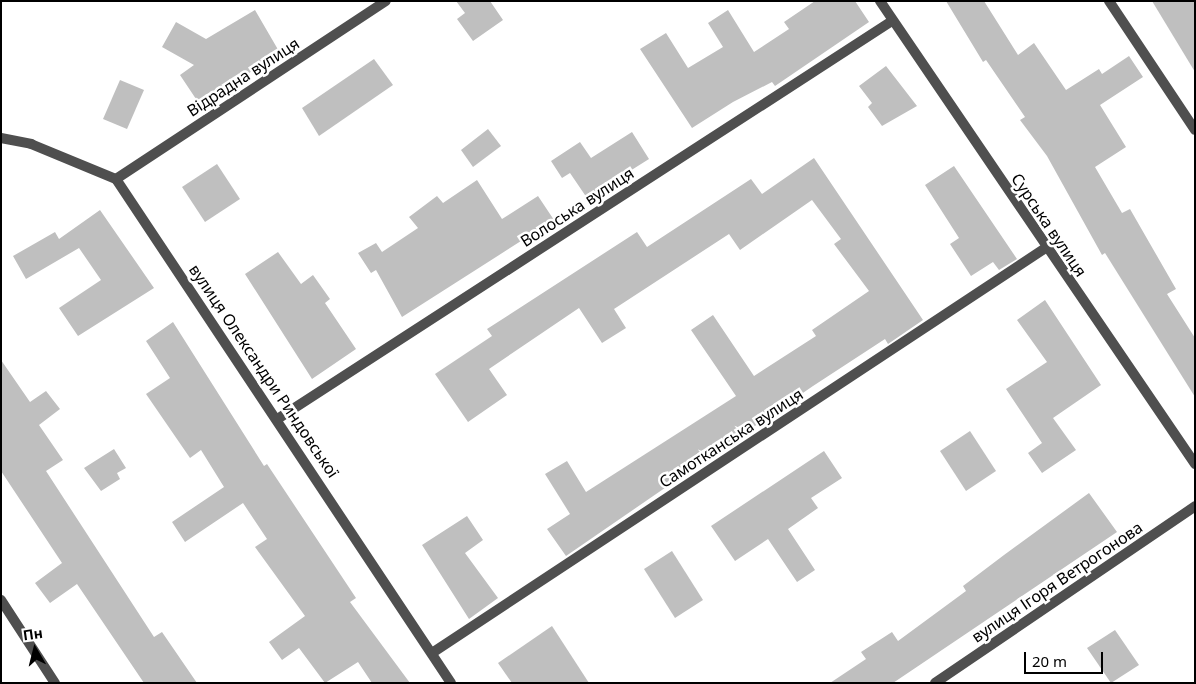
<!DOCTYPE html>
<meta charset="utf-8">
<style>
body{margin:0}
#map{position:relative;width:1196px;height:684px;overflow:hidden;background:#fff;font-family:"Noto Sans",sans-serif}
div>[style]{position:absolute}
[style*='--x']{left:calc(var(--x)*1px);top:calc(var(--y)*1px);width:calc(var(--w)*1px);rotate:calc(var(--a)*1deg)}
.building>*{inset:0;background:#bfbfbf}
.minor>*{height:10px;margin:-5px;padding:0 5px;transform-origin:5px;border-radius:5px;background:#4f4f4f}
.tertiary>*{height:10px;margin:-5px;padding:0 5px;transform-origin:5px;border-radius:5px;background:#4f4f4f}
span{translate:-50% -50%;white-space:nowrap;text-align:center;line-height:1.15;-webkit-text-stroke:5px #fff;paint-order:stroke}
.street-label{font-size:16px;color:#000}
.frame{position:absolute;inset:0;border:2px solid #000;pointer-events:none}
.north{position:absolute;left:10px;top:624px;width:50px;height:50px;-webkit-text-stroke:4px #fff;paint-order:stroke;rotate:352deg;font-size:14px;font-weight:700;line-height:20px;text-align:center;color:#000}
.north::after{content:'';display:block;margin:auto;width:18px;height:22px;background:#000;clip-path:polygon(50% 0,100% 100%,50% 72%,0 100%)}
.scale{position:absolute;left:1024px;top:652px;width:79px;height:22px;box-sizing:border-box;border:2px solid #000;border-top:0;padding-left:6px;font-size:15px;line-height:18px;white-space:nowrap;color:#000;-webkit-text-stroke:4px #fff;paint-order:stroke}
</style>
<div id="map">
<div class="building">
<div style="clip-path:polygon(456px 1px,490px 1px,503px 20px,473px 41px,457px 19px,465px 13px)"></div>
<div style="clip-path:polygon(815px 1px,855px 1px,869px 22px,775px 86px,772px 82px,733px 102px,692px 128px,640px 49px,666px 33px,688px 68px,723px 47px,708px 23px,728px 10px,754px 52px,789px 29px,784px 22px)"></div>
<div style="clip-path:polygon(946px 1px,984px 1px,1018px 55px,1034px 43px,1066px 90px,1099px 69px,1102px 74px,1129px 56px,1143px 77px,1100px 105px,1126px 147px,1095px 167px,1122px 213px,1130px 209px,1176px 289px,1167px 294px,1195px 338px,1195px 397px,1105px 253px,1102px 255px,1047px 156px,1020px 120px,1025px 117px,986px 60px,983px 62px)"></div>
<div style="clip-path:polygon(1152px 1px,1195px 1px,1195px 72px)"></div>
<div style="clip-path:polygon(255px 10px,280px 53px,200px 105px,180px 75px,194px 65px,162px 47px,176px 22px,206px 39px)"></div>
<div style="clip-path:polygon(374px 59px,393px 85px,319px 136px,302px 108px)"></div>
<div style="clip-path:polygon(886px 66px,917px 106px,882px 126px,868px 107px,872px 103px,859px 86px)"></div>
<div style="clip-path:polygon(120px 80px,144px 90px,127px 129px,103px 119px)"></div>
<div style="clip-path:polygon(488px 129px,501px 146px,473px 167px,461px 150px)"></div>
<div style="clip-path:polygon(632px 132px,649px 159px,587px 198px,570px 173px,562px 178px,551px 161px,580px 142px,591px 158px)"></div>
<div style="clip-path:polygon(814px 158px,923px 320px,888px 344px,885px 339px,813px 386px,566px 556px,547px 529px,570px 514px,545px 474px,567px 461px,586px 492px,736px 396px,691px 330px,713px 315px,754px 376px,816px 336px,812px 330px,869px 291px,834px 244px,841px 239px,812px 200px,740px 250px,729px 234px,614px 309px,626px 328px,602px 343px,579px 308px,489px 369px,507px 395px,468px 422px,435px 374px,492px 336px,487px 329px,637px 232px,647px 247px,751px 179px,762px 194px)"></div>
<div style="clip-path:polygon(217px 164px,240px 199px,205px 222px,182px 187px)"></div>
<div style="clip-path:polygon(954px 166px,1017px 259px,999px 270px,993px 262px,971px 276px,950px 244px,959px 238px,925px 185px)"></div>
<div style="clip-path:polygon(477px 180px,502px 219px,538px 196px,554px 220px,402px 317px,376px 270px,371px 273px,358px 253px,376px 243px,382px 252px,418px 228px,409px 217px,437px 196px,443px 203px)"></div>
<div style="clip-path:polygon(100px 210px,154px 288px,78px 336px,59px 308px,101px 280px,79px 248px,26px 279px,13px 256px,55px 232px,59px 239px)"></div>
<div style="clip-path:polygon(278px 252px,301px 284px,313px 275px,330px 299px,325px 303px,356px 349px,312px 379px,245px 274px)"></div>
<div style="clip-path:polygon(1045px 300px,1101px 385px,1053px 418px,1076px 450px,1042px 473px,1028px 453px,1042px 443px,1006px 389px,1047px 362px,1017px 320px)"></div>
<div style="clip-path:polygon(173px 322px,264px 466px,267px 464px,356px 598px,350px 602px,410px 683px,372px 683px,358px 662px,325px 683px,299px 648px,282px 660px,269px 642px,305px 616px,255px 547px,267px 539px,243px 503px,185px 542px,172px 522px,224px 487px,201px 450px,190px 458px,146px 394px,170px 378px,146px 341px)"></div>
<div style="clip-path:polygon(1px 360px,30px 402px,46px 391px,60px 409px,39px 425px,63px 460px,46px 471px,154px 637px,162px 632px,197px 683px,144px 683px,77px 584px,50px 603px,35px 583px,62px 563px,1px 471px)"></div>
<div style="clip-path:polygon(970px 431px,996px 471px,966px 491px,940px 451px)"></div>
<div style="clip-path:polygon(114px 449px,126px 468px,117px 473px,120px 479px,101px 491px,84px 468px)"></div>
<div style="clip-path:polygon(824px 451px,842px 478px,811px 498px,818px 508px,788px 529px,815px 570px,797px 582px,768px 539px,735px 561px,711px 526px)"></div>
<div style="clip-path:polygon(1089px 493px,1117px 532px,893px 683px,830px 683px,866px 659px,861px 652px,892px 632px,898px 641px,966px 591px,963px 586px,1004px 555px)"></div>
<div style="clip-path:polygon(467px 516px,483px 540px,465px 553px,498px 598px,469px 619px,422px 545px)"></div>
<div style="clip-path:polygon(672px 551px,703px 600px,675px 618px,644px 569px)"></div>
<div style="clip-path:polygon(552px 626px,589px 683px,512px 683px,498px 663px)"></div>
<div style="clip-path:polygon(1115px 630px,1139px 665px,1111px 683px,1087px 648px)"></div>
</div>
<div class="minor">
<div style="--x:880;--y:1;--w:560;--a:55.77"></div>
<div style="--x:1109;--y:1;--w:155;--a:56.3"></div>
<div style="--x:1;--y:138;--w:31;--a:11"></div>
<div style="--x:31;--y:144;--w:92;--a:22.4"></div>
<div style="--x:116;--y:179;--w:605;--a:56.39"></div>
<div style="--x:116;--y:179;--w:323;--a:-33.4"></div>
<div style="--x:279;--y:418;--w:730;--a:-32.93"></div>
<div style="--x:432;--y:653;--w:737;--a:-33.43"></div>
<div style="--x:935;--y:683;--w:315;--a:-34.2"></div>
</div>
<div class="tertiary">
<div style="--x:1;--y:600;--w:99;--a:57"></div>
</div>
<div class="street-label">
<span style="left:243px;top:77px;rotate:-33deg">Відрадна вулиця</span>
<span style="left:577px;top:207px;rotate:-33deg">Волоська вулиця</span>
<span style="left:1049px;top:225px;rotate:56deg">Сурська вулиця</span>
<span style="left:264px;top:371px;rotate:56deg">вулиця Олександри Риндовської</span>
<span style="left:731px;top:438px;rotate:-33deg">Самотканська вулиця</span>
<span style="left:1057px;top:582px;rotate:-34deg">вулиця Ігоря Ветрогонова</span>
</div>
<div class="frame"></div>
<div class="north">Пн</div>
<div class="scale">20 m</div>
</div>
